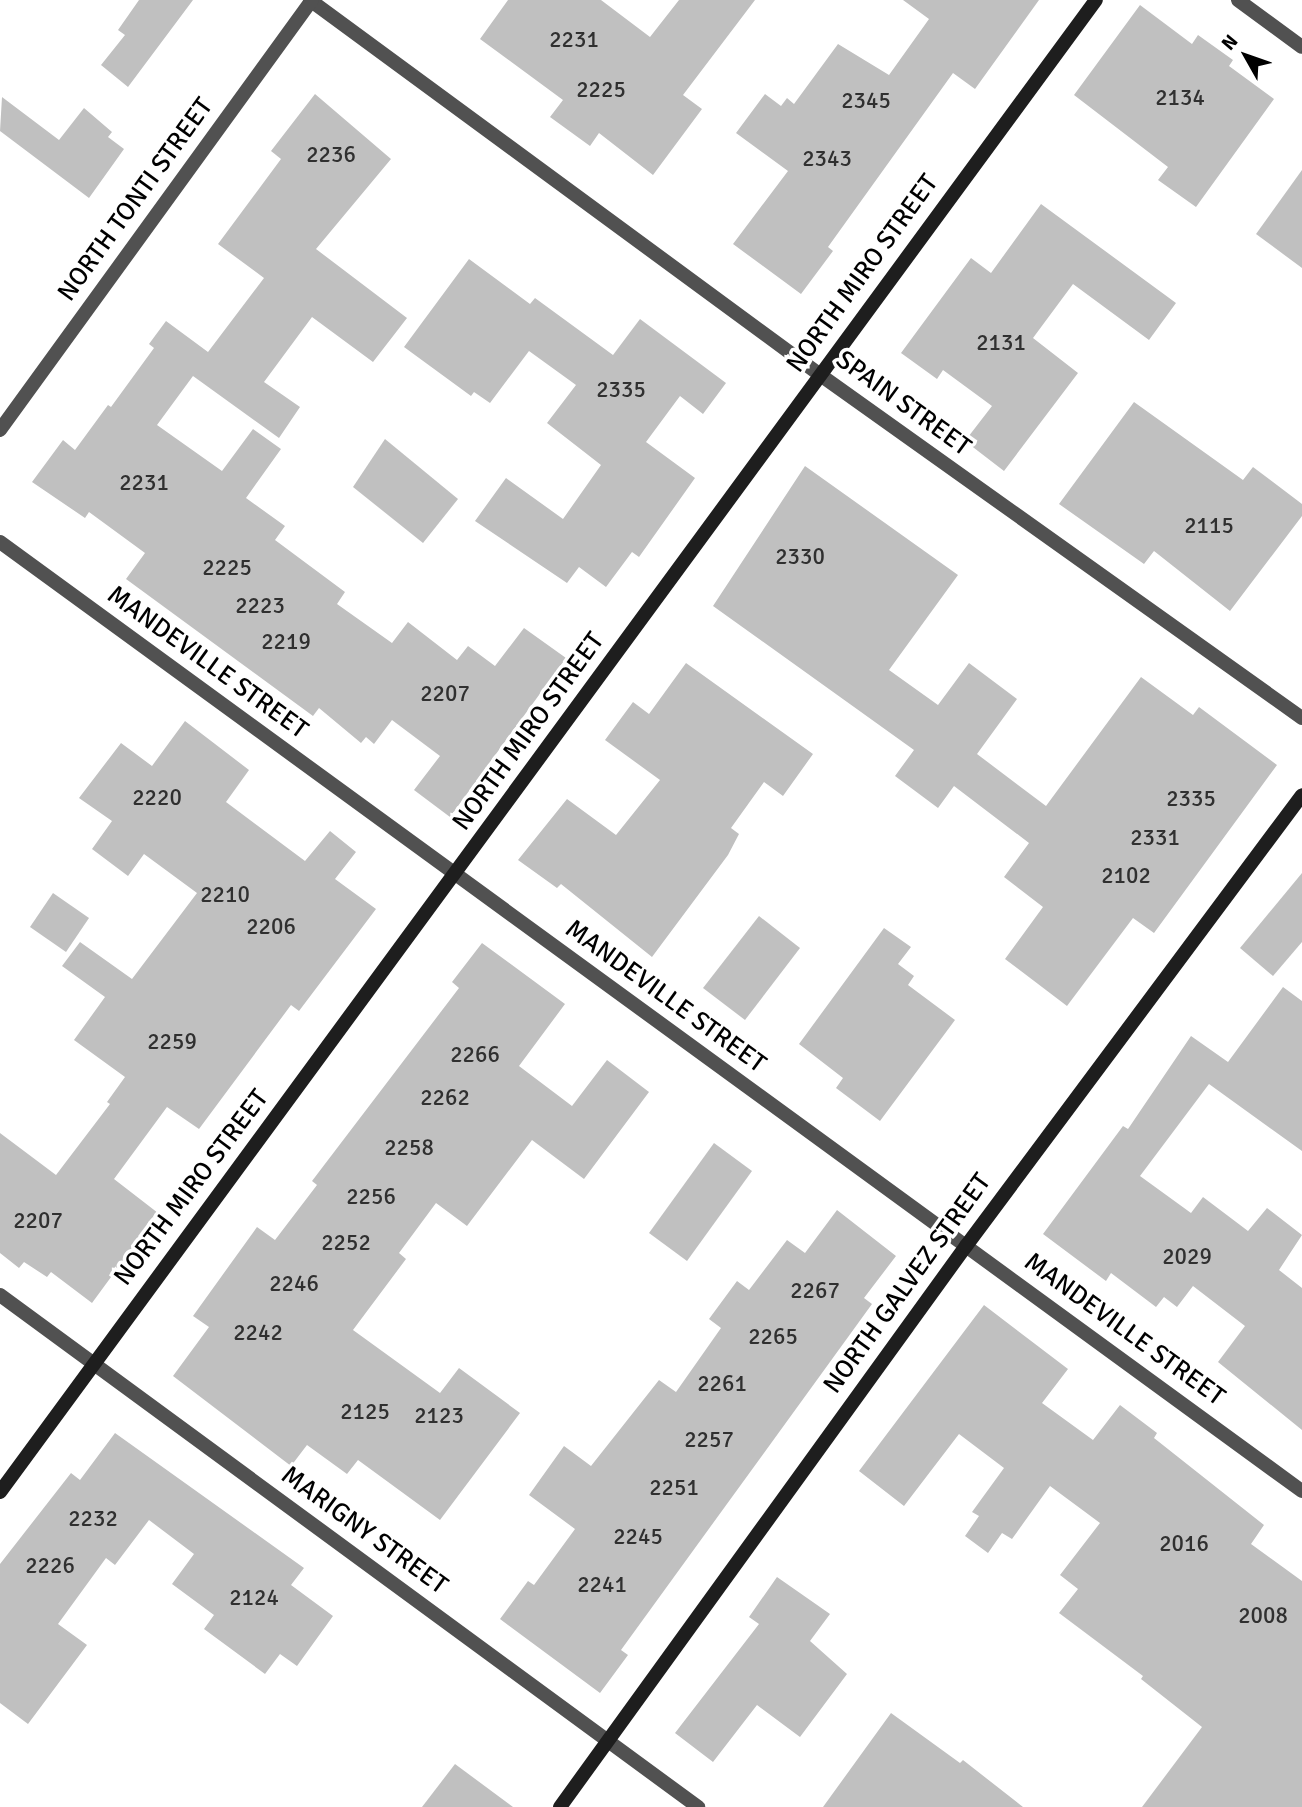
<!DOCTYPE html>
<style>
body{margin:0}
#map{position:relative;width:1302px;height:1807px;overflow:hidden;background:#fff;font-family:Signika,sans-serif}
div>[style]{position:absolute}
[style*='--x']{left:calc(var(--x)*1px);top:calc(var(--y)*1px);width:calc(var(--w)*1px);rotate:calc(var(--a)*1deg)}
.building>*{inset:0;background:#c0c0c0}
.street>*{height:14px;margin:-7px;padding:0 7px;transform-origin:7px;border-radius:7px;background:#515151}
.secondary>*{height:14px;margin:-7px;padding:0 7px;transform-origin:7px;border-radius:7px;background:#1e1e1e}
span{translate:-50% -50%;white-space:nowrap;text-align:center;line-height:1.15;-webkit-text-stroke:7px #fff;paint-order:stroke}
.number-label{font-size:23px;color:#303030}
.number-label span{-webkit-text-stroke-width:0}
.street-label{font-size:26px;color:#000}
.north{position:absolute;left:1211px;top:21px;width:70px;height:70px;-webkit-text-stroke:5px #fff;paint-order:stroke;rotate:310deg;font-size:19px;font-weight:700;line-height:28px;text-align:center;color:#000}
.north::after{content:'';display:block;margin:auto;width:24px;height:32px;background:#000;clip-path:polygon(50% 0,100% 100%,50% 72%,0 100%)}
</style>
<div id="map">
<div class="building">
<div style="clip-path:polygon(139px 0,193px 0,128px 87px,101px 65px,125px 35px,118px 30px)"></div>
<div style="clip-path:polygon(508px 0,601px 0,650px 37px,679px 0,755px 0,683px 95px,702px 109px,653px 175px,599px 133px,590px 146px,550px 117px,563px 100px,480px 39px)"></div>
<div style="clip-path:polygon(903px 0,1039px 0,975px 89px,953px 73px,828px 247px,833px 251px,801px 294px,733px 244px,788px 171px,736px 133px,765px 94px,781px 106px,787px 98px,794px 104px,838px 44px,889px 75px,929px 19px)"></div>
<div style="clip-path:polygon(1140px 5px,1192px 44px,1198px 35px,1233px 60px,1229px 66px,1274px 99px,1196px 207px,1158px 180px,1168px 167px,1074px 95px)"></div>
<div style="clip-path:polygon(315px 94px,391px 159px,316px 249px,407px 318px,373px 362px,312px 317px,264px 382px,300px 407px,279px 438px,193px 376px,157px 425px,222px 471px,253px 429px,281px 449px,246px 498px,285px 526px,275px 540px,345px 592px,337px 604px,392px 643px,408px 622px,457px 660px,468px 646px,495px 666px,524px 628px,566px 658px,450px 817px,414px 790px,440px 756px,392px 720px,374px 744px,366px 737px,361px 743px,319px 708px,313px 716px,126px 579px,145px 553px,89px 512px,85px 518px,32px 482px,63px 440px,75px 450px,108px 405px,111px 407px,154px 348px,149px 344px,166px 321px,208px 352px,264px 278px,218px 244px,281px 159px,271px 151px)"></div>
<div style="clip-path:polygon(2px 97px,59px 140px,84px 108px,112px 132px,108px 137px,124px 149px,89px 198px,0 131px)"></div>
<div style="clip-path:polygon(1302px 170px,1302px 268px,1256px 234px)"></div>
<div style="clip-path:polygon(1041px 204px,1176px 303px,1149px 340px,1073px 284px,1033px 338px,1078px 373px,1004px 471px,965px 441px,992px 406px,943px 370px,937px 379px,901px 353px,971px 258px,991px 273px)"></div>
<div style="clip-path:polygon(469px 259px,530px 304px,535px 298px,613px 355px,640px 319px,726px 383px,703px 414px,680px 396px,646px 442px,695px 478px,639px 557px,632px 552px,606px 587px,579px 567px,567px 583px,475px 521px,506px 478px,563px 519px,601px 465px,547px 423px,576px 385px,529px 351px,490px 403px,474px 392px,471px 396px,404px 347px)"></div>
<div style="clip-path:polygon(1134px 402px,1243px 480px,1253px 467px,1302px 504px,1302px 516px,1230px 611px,1154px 551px,1144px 564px,1059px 504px)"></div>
<div style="clip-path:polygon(385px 439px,458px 499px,423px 543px,353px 487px)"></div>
<div style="clip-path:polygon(805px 466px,958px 575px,889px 670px,938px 705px,969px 663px,1017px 699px,977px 754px,1046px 806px,1141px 677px,1193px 715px,1199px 707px,1277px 765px,1154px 933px,1133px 918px,1067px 1006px,1005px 959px,1043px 907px,1004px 877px,1029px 843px,954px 786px,938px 808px,895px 776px,914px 750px,713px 606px)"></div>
<div style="clip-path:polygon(686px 663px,813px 754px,783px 796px,764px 782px,731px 828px,739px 834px,728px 855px,652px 957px,561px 884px,557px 888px,518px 860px,567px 799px,616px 835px,660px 780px,605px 740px,633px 702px,649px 714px)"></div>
<div style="clip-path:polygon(185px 721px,249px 770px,226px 802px,305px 861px,330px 831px,356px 852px,335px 879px,376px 909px,299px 1011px,291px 1005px,199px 1129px,167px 1107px,114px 1179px,158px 1213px,92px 1303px,51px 1272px,47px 1277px,24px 1262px,19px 1268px,0 1253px,0 1133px,56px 1175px,110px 1104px,107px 1102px,125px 1077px,74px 1040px,105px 997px,62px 966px,80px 942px,132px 979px,197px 893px,144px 854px,128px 876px,92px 849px,112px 821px,79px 798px,121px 743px,152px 766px)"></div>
<div style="clip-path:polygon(1302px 873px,1302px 942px,1273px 976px,1240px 948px)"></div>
<div style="clip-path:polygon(53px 893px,89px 918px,66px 952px,30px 927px)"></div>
<div style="clip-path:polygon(759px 916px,800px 948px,745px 1020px,703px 988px)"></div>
<div style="clip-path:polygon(884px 928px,911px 947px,898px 964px,914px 976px,908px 985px,955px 1020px,880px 1121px,836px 1088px,843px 1078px,799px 1044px)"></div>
<div style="clip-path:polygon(482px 943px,565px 1004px,519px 1066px,572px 1106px,607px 1060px,649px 1092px,584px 1179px,532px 1140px,467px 1226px,436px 1203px,399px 1253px,406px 1259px,353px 1330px,440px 1393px,459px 1368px,520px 1413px,440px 1520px,358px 1460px,347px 1474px,307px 1445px,291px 1466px,173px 1376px,209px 1327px,193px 1316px,257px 1227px,275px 1240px,317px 1185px,312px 1181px,459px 988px,452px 982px)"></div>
<div style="clip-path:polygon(1283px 987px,1302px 1001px,1302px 1151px,1209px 1084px,1140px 1176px,1191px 1213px,1203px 1197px,1248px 1231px,1267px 1208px,1302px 1235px,1279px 1270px,1302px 1288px,1302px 1430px,1218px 1362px,1245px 1326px,1193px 1286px,1177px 1307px,1164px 1297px,1156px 1307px,1111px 1273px,1106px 1281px,1043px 1234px,1123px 1126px,1128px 1129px,1191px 1036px,1228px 1062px)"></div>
<div style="clip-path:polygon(714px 1143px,752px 1171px,687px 1261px,649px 1233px)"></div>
<div style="clip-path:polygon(837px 1210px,896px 1256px,864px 1298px,872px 1304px,621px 1650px,628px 1655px,600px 1693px,500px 1619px,528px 1581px,534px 1585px,575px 1529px,529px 1495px,564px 1446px,591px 1466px,659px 1380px,676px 1392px,721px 1328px,709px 1319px,737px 1281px,749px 1290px,787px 1240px,805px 1253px)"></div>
<div style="clip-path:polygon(984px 1305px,1068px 1369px,1042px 1403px,1093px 1440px,1120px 1405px,1157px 1433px,1154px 1438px,1264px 1525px,1251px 1544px,1302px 1581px,1302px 1807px,1142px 1807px,1202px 1727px,1141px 1679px,1143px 1676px,1059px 1613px,1078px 1589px,1060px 1575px,1100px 1523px,1050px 1486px,1012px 1539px,1002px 1533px,988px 1553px,965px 1536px,979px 1516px,972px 1512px,1004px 1468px,959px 1434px,904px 1506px,859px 1471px)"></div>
<div style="clip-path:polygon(115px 1433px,304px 1568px,291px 1585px,333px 1616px,297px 1666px,280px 1654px,265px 1674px,204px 1629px,214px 1615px,172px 1584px,194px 1554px,149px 1520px,115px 1565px,106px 1558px,58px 1624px,87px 1645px,28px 1724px,0 1703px,0 1564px,71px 1473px,80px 1480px)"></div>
<div style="clip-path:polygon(777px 1577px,830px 1614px,810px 1641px,847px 1674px,800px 1737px,757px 1705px,713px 1762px,675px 1733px,759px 1624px,749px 1617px)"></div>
<div style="clip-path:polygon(891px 1713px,960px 1763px,963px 1760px,1023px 1807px,823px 1807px)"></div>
<div style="clip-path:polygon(455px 1764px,513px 1807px,422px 1807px)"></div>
</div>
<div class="street">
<div style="--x:310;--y:0;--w:632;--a:36.31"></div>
<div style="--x:819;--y:374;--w:593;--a:35.46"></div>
<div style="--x:1238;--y:0;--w:79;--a:36.3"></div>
<div style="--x:0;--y:430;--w:531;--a:-54.04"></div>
<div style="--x:0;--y:542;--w:1611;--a:36.09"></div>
<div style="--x:0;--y:1295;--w:866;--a:36.26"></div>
</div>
<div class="secondary">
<div style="--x:0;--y:1492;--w:1851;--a:-53.7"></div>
<div style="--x:560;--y:1807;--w:693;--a:-54.11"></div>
<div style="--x:966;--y:1246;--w:562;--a:-53.31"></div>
</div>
<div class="number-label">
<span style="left:574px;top:40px">2231</span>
<span style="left:601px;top:90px">2225</span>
<span style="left:1180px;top:98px">2134</span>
<span style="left:866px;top:101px">2345</span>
<span style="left:331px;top:155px">2236</span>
<span style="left:827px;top:159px">2343</span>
<span style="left:1001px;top:343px">2131</span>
<span style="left:621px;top:390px">2335</span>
<span style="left:144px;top:483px">2231</span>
<span style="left:1209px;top:526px">2115</span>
<span style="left:800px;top:557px">2330</span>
<span style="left:227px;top:568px">2225</span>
<span style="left:260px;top:606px">2223</span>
<span style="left:286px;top:642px">2219</span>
<span style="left:445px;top:694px">2207</span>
<span style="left:157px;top:798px">2220</span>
<span style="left:1191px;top:799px">2335</span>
<span style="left:1155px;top:838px">2331</span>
<span style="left:1126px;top:876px">2102</span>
<span style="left:225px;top:895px">2210</span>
<span style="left:271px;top:927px">2206</span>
<span style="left:172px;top:1042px">2259</span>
<span style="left:475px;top:1055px">2266</span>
<span style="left:445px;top:1098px">2262</span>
<span style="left:409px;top:1148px">2258</span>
<span style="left:371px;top:1197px">2256</span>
<span style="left:38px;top:1221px">2207</span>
<span style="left:346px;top:1243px">2252</span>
<span style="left:1187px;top:1257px">2029</span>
<span style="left:294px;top:1284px">2246</span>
<span style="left:815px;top:1291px">2267</span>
<span style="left:258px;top:1333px">2242</span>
<span style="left:773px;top:1337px">2265</span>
<span style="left:722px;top:1384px">2261</span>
<span style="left:365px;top:1412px">2125</span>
<span style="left:439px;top:1416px">2123</span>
<span style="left:709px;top:1440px">2257</span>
<span style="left:674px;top:1488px">2251</span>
<span style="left:93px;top:1519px">2232</span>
<span style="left:638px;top:1537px">2245</span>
<span style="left:1184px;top:1544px">2016</span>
<span style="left:50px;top:1566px">2226</span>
<span style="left:602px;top:1585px">2241</span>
<span style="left:254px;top:1598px">2124</span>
<span style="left:1263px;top:1616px">2008</span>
</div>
<div class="street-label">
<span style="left:136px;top:200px;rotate:-54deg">NORTH TONTI STREET</span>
<span style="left:863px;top:274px;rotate:-54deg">NORTH MIRO STREET</span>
<span style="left:903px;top:404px;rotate:36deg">SPAIN STREET</span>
<span style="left:207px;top:663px;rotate:36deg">MANDEVILLE STREET</span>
<span style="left:529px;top:732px;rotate:-54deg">NORTH MIRO STREET</span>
<span style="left:665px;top:997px;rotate:36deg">MANDEVILLE STREET</span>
<span style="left:192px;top:1188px;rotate:-53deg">NORTH MIRO STREET</span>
<span style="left:908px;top:1284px;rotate:-54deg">NORTH GALVEZ STREET</span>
<span style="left:1124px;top:1330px;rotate:36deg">MANDEVILLE STREET</span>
<span style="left:364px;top:1531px;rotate:36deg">MARIGNY STREET</span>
</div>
<div class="north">N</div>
</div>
